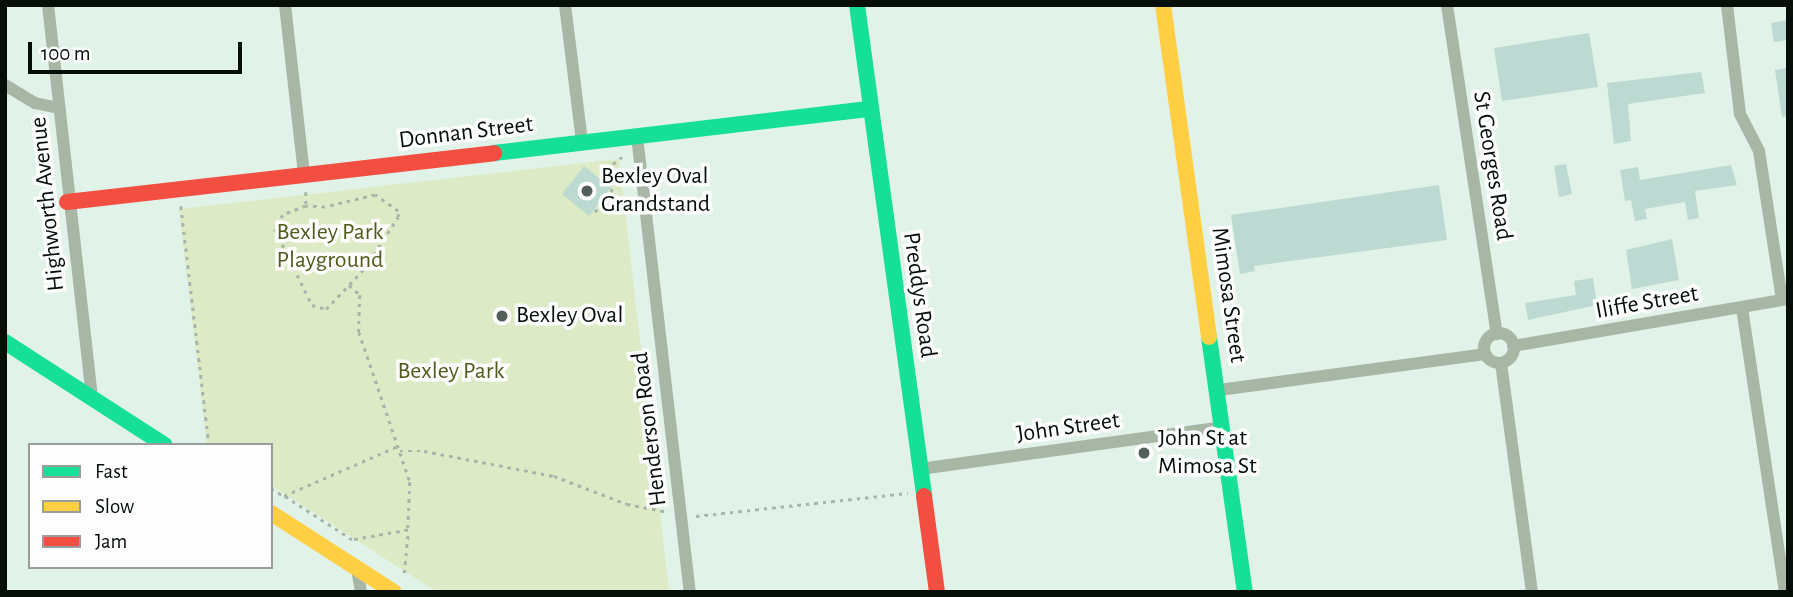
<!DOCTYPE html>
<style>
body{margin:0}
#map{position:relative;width:1793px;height:597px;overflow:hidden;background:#e1f2e8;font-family:"Alegreya Sans",sans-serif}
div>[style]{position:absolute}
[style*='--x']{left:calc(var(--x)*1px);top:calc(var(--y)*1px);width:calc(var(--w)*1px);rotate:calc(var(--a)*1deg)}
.green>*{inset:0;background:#dceac5}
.building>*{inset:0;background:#bcdad2}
.path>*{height:2.5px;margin-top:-1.25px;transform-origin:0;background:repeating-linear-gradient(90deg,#a8b5a9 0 3.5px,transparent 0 8.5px)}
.street>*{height:12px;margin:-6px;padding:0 6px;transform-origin:6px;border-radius:6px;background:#a8b6a6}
.street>.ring{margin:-6px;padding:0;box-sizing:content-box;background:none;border:12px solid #a8b6a6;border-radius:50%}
.fast>*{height:16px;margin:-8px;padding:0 8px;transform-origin:8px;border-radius:8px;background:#16e098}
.slow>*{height:16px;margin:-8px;padding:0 8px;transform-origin:8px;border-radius:8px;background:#ffcf43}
.jam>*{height:16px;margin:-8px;padding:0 8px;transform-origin:8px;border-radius:8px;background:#f24e42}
.dots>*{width:19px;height:19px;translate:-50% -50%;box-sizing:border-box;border:4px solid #fdfdfd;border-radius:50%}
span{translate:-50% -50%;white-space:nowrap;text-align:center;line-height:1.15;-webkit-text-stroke:7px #fdfdfd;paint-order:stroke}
.street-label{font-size:24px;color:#050e09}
.poi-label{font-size:24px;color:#050e09}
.left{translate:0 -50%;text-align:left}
.park-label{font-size:24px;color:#525b1c}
.frame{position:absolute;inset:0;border:7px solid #050e09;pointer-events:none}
.legend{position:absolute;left:28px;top:443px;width:245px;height:126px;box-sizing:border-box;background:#fdfdfd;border:2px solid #9a9d9b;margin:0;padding:9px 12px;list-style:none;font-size:21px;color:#050e09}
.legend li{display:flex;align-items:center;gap:14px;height:35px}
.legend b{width:35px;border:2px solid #9a9d9b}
.scale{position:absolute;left:28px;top:42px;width:214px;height:32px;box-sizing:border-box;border:4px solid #050e09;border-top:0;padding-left:9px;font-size:21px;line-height:24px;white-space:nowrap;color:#050e09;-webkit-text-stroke:5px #fdfdfd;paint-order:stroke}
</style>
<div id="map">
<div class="green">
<div style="clip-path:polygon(619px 159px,669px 592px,437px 592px,271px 485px,271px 445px,207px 444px,179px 209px)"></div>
</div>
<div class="building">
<div style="clip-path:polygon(1788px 20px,1788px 40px,1774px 42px,1771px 23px)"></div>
<div style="clip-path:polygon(1589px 33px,1598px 87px,1502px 101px,1494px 48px)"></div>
<div style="clip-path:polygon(1788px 68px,1788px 116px,1782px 117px,1775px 70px)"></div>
<div style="clip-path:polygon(1701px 72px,1705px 93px,1628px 104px,1631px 141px,1614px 144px,1607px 83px)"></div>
<div style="clip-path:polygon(1566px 164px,1572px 194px,1559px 197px,1554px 166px)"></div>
<div style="clip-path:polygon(1731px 165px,1737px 185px,1695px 191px,1699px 218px,1688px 220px,1685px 202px,1645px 209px,1647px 219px,1635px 221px,1631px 200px,1625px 201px,1620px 170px,1638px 167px,1640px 180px)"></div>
<div style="clip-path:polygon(584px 166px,611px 188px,589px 216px,562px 194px)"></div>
<div style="clip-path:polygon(1439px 185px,1447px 240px,1254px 266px,1255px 271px,1240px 274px,1231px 215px)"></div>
<div style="clip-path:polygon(1672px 239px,1679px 280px,1632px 289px,1626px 250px)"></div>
<div style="clip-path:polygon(1593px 278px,1597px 305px,1528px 320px,1525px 303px,1576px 295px,1574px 281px)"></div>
</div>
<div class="path">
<div style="--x:306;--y:192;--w:14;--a:90"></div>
<div style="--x:306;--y:206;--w:25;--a:159"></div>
<div style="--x:283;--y:215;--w:16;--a:120"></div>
<div style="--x:275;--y:229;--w:85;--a:64"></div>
<div style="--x:312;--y:305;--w:15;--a:16"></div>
<div style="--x:326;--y:309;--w:55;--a:-46.5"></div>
<div style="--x:364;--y:269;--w:62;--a:-56.8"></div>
<div style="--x:398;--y:217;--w:6;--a:-90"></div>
<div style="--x:398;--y:211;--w:28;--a:-145"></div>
<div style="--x:375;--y:195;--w:51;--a:166.5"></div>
<div style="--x:325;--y:207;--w:19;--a:-177"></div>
<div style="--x:181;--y:206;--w:241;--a:83.3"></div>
<div style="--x:595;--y:212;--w:40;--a:-53"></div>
<div style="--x:619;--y:180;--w:17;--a:-140"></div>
<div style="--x:606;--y:169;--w:20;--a:-37"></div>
<div style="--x:349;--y:285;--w:15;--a:42"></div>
<div style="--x:360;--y:295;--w:37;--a:92"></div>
<div style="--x:359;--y:332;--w:158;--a:71.2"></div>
<div style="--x:410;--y:482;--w:48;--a:92.4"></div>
<div style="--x:408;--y:530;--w:57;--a:169.9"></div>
<div style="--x:352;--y:540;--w:81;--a:-147.1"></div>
<div style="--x:284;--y:496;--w:124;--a:-23.7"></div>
<div style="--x:400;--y:451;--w:24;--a:0"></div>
<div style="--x:424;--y:451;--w:132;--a:10.9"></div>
<div style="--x:554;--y:476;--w:78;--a:21"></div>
<div style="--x:627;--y:504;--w:42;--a:11"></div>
<div style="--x:271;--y:488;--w:15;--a:32"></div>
<div style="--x:696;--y:516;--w:213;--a:-6.2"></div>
<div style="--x:404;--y:573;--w:41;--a:-84.4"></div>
</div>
<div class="street">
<div style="--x:48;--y:5;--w:395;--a:83.6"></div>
<div style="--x:285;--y:5;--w:171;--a:83.6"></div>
<div style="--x:565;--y:5;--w:138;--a:82.9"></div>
<div style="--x:1447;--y:5;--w:333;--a:81.4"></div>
<div style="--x:1727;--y:5;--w:110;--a:83.2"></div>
<div style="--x:1740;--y:114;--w:42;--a:62.8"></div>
<div style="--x:1759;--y:151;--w:150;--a:81.2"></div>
<div style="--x:5;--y:85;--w:35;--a:31"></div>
<div style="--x:35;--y:103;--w:25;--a:12"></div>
<div style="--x:637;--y:136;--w:459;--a:83.4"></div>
<div style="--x:1742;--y:308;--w:287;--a:81.4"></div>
<div class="ring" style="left:1484px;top:333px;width:18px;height:18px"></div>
<div style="--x:1513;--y:346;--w:278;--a:-9.7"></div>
<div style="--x:1501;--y:363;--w:231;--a:82.3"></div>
<div style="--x:1219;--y:390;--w:268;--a:-7.7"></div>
<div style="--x:920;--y:469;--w:305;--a:-7.9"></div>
<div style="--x:357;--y:569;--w:23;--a:80"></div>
</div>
<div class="fast">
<div style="--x:857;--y:5;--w:496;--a:82.2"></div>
<div style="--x:494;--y:153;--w:379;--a:-6.7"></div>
<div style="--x:1209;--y:337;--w:258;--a:82"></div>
<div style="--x:5;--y:342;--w:190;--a:32.8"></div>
</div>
<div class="slow">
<div style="--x:1163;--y:5;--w:335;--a:82.1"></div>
<div style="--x:271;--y:513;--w:146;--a:32.7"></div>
</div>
<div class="jam">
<div style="--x:67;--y:202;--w:430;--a:-6.5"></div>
<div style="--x:924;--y:496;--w:97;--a:82.3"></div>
</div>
<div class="dots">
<div style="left:587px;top:191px;background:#525e57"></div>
<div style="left:502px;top:316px;background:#525e57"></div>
<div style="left:1144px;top:453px;background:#525e57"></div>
</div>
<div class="street-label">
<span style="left:466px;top:133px;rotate:-7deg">Donnan Street</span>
<span style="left:1492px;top:166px;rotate:81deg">St Georges Road</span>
<span style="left:48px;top:204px;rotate:-96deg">Highworth Avenue</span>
<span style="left:919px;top:295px;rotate:82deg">Preddys Road</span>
<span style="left:1228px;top:295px;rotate:82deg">Mimosa Street</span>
<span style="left:1647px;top:303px;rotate:-10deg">Iliffe Street</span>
<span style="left:1068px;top:428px;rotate:-8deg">John Street</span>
<span style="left:650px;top:429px;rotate:-97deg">Henderson Road</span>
</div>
<div class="poi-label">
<span class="left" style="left:601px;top:191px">Bexley Oval<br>Grandstand</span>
<span class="left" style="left:516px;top:316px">Bexley Oval</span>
<span class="left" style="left:1158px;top:453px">John St at<br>Mimosa St</span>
</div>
<div class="park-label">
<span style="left:330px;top:247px">Bexley Park<br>Playground</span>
<span style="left:451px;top:372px">Bexley Park</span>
</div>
<div class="frame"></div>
<ul class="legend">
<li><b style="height:9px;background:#16e098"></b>Fast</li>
<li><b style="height:9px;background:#ffcf43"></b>Slow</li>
<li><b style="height:9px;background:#f24e42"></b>Jam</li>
</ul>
<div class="scale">100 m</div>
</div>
